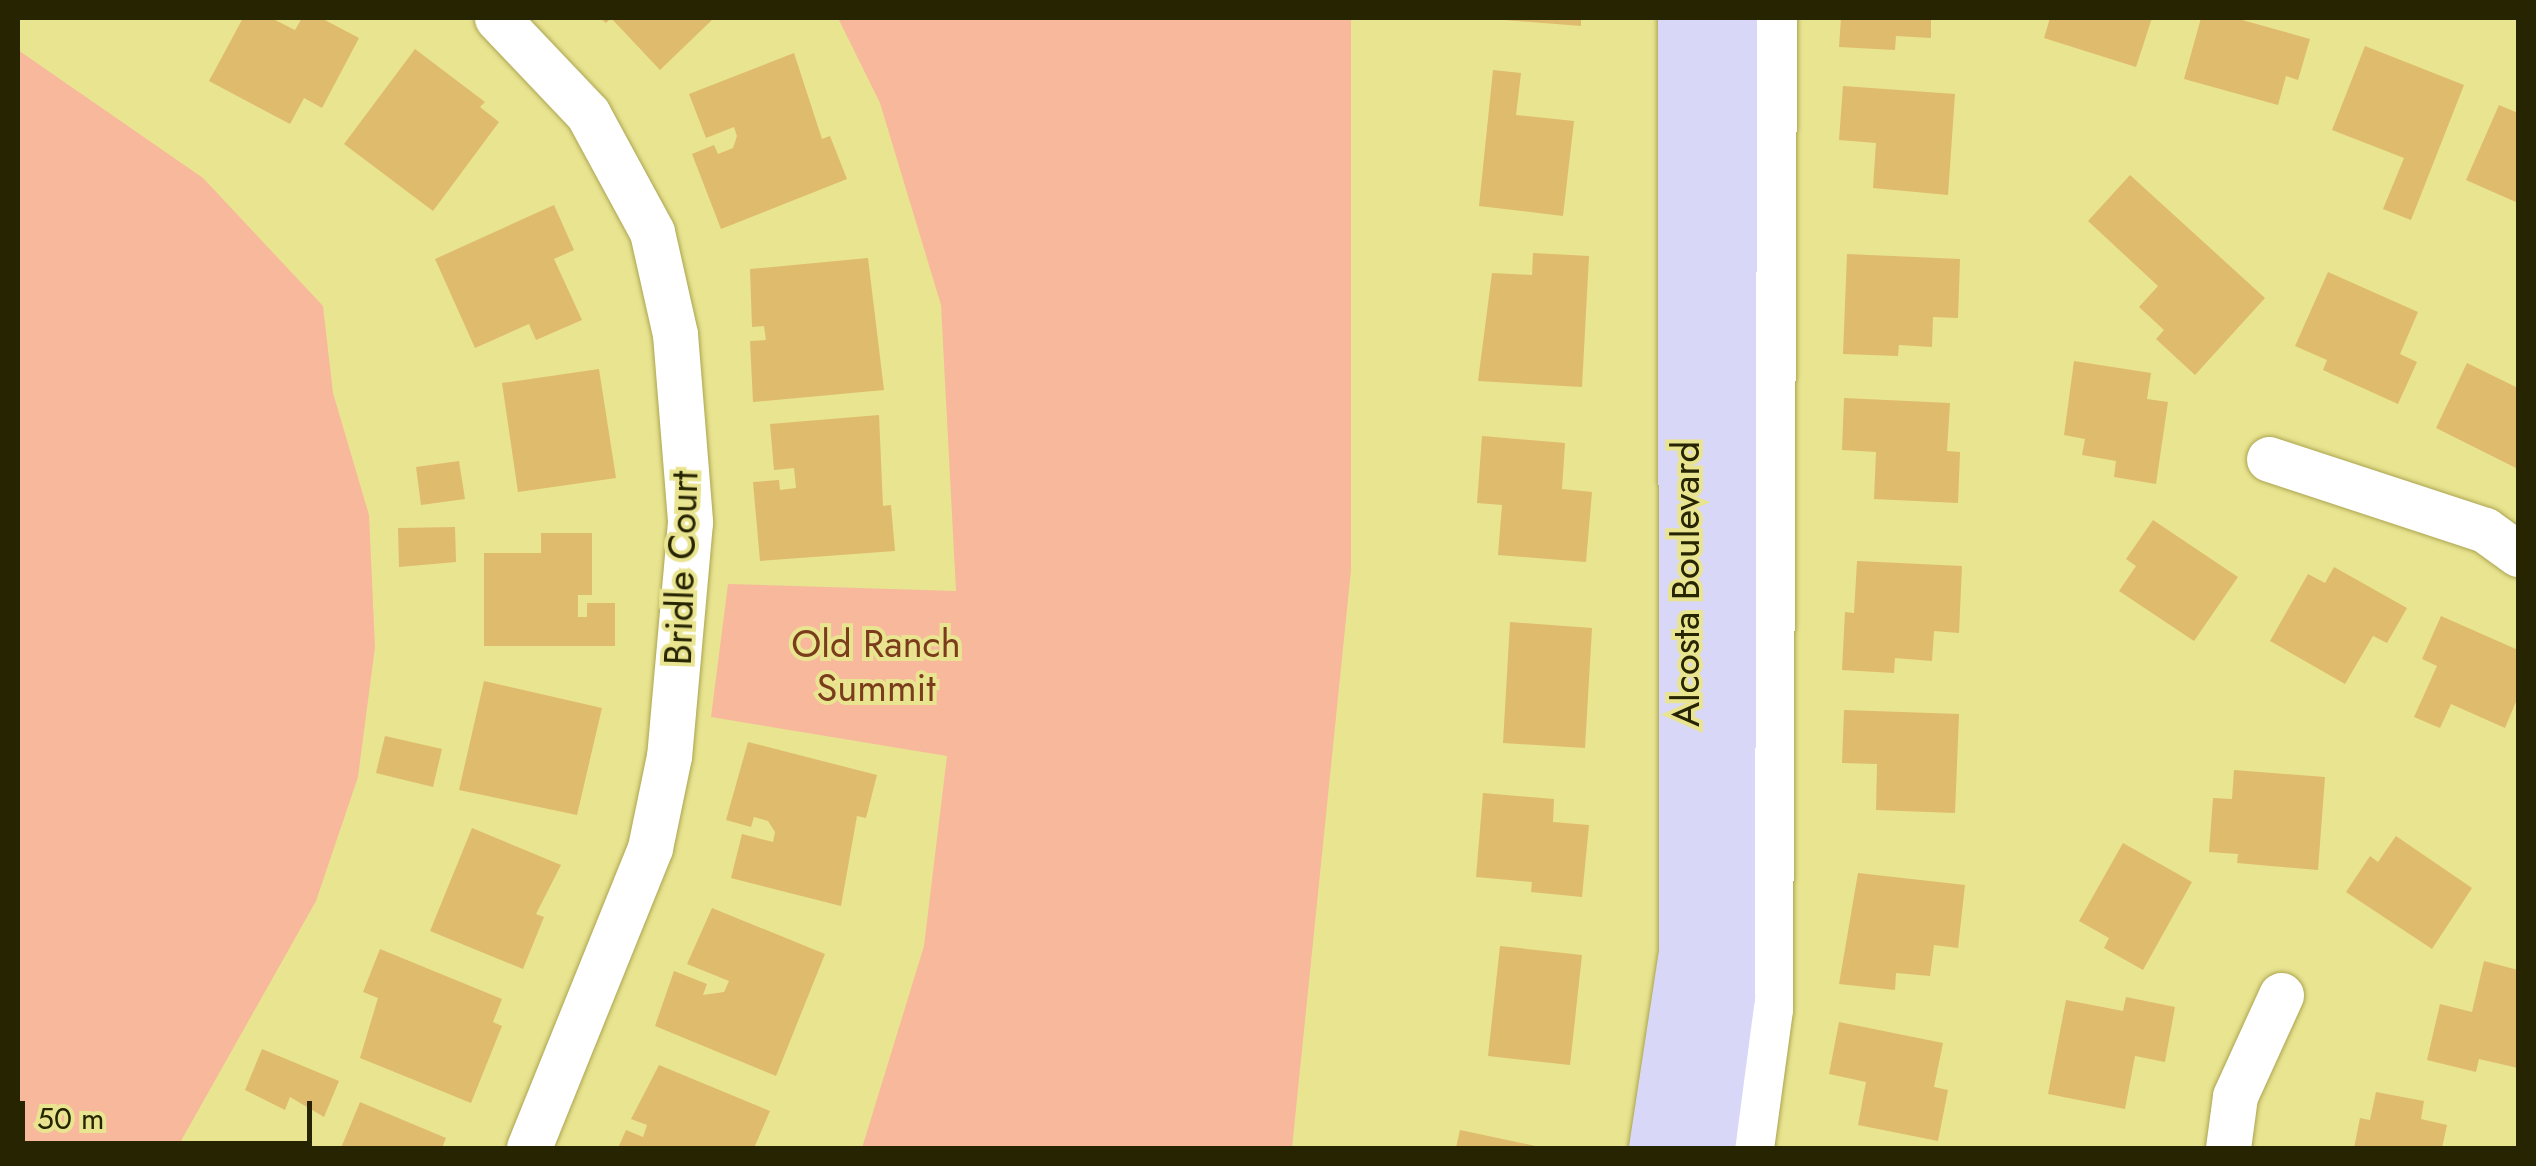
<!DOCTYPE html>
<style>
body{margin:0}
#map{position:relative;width:2536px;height:1166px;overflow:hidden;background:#e9e490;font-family:Jost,sans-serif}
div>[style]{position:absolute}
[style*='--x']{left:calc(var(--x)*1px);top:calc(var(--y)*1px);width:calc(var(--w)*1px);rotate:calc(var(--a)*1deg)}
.green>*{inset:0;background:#f7b89c}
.building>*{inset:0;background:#dfbb6d}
.roads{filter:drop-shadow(0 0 2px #aba552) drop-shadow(0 0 2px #aba552)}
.minor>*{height:45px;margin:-22.5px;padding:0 22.5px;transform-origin:22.5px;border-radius:22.5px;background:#fff}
.major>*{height:55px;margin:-27.5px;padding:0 27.5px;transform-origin:27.5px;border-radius:27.5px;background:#d8d7f8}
span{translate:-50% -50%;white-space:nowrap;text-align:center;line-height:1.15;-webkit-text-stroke:8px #e9e490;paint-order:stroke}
.street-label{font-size:38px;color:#262401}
.park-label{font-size:38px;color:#7b3c1c}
.frame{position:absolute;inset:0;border:20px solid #262401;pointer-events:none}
.scale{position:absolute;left:20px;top:1101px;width:292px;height:45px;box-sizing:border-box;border:5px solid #262401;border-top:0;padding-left:12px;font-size:30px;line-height:35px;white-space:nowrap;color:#262401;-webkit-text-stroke:8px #e9e490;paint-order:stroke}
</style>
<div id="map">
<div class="green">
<div style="clip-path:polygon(838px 18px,1351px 18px,1351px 570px,1292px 1148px,862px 1148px,924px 946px,947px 756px,711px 717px,728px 584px,956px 591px,941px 305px,880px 103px)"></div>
<div style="clip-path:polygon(18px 50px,203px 178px,323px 306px,333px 393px,369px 515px,375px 647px,358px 777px,316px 901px,177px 1148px,18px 1148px)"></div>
</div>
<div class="building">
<div style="clip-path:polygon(243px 18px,271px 18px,295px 30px,302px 18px,321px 18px,359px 38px,322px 108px,304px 98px,290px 124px,209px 81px)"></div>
<div style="clip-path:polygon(600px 18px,714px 18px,660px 70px,611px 18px,606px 23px)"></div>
<div style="clip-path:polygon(1479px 18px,1581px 18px,1581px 26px)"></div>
<div style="clip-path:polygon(1841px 18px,1931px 18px,1931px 38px,1896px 36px,1895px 50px,1839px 47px)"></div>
<div style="clip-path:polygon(2050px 18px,2152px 18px,2136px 67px,2044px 38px)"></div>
<div style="clip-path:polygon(2201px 18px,2235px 18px,2310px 39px,2298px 80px,2286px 76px,2278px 105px,2184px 79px)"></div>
<div style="clip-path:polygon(2365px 46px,2464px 85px,2411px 220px,2383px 209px,2404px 158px,2332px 130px)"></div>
<div style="clip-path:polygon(415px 49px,485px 102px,480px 107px,499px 122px,433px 211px,344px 144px)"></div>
<div style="clip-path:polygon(794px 53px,822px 139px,830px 136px,847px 179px,721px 229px,692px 154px,714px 145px,718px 154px,733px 148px,737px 136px,734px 127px,706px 138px,689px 94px)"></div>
<div style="clip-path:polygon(1493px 70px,1521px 73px,1516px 115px,1574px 121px,1563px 216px,1479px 206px)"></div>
<div style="clip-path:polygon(1843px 86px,1955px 94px,1948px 195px,1873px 188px,1876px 143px,1839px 140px)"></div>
<div style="clip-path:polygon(2499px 105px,2518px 113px,2518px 203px,2466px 180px)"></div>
<div style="clip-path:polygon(2130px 175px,2265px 298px,2195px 375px,2156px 339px,2164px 330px,2139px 307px,2158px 286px,2088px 221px)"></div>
<div style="clip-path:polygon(554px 205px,574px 250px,554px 259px,582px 320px,536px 340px,529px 324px,475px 348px,435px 259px)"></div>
<div style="clip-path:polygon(1533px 253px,1589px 256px,1582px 387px,1478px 381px,1492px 273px,1532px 275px)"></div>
<div style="clip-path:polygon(1847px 254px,1960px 259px,1958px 318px,1933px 317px,1932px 347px,1899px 345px,1898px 356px,1843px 354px)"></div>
<div style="clip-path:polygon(868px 258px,884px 390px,753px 402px,750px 341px,766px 340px,764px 326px,752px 327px,750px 269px)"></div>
<div style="clip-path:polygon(2328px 272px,2418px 312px,2400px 354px,2417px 362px,2398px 404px,2323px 370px,2327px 360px,2295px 346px)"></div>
<div style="clip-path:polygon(2074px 361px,2151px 373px,2147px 399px,2168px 402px,2156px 484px,2114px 477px,2116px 461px,2082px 455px,2085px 439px,2064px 435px)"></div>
<div style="clip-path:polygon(2467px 363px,2518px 388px,2518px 469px,2436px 428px)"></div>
<div style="clip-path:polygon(599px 369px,616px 478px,518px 492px,502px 383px)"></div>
<div style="clip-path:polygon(1844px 398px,1950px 403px,1947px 451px,1960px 452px,1958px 503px,1874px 499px,1876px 452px,1842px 450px)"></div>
<div style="clip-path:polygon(879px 415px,883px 506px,891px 505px,895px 551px,760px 561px,753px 482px,779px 480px,780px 490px,796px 488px,794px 468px,774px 470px,770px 424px)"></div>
<div style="clip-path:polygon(1482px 436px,1565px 443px,1562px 489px,1592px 492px,1586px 562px,1498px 555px,1502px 505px,1477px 503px)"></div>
<div style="clip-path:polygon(459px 461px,465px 499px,421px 505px,416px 467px)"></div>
<div style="clip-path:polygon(2153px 520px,2238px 577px,2194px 641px,2119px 591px,2136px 566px,2126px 559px)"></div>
<div style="clip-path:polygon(455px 527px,456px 562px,399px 567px,398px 528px)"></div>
<div style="clip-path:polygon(541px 533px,592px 533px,592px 595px,578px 595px,578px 617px,587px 617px,587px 603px,615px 603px,615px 646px,484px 646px,484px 553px,541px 553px)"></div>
<div style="clip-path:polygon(1857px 561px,1962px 566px,1959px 633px,1934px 631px,1932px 661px,1895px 658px,1894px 673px,1842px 670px,1845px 612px,1854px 613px)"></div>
<div style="clip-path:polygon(2334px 567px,2407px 608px,2387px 643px,2373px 636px,2345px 684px,2270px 641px,2308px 574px,2325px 583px)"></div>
<div style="clip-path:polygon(2441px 616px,2518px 650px,2518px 697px,2505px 728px,2451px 704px,2440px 728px,2414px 717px,2437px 666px,2422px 659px)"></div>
<div style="clip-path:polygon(1510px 622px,1592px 628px,1585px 748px,1503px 743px)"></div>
<div style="clip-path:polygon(484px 681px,602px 708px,577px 815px,459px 790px)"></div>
<div style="clip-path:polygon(1844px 710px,1959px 714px,1955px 813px,1876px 810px,1877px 764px,1842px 763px)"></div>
<div style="clip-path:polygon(385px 736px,442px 749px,433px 787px,376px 773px)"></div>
<div style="clip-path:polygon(748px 742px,877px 775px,866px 818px,857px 816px,841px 906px,731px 878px,742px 834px,773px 842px,775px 832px,768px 821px,754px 817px,751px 827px,726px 820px)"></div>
<div style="clip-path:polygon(2234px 770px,2325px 777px,2318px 870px,2237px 863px,2238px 854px,2209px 852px,2213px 798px,2232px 799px)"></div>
<div style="clip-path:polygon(1483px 793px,1554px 799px,1553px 822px,1589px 825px,1582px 897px,1531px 892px,1532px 882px,1476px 877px)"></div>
<div style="clip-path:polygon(472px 828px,561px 865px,536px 914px,544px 917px,523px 969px,430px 931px)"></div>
<div style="clip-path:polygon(2396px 836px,2472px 888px,2432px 949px,2346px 892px,2370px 856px,2378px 862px)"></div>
<div style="clip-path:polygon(2123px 843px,2192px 882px,2143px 970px,2104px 948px,2109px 938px,2079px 921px)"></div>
<div style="clip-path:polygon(1858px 873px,1965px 885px,1958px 948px,1934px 945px,1930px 976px,1896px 973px,1895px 990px,1839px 984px)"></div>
<div style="clip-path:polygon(712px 908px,825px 954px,776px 1076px,655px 1026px,674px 971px,707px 984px,703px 995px,724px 992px,729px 981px,687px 964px)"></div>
<div style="clip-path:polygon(1500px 946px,1582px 955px,1570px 1065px,1488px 1056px)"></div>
<div style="clip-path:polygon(380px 949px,502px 999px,493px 1022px,502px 1026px,471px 1103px,360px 1058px,378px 998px,363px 992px)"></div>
<div style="clip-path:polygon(2484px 961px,2518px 970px,2518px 1068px,2479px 1059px,2476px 1072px,2427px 1060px,2440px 1004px,2472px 1012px)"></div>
<div style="clip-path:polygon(2126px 997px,2175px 1007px,2165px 1062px,2135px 1056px,2125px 1109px,2048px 1094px,2066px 1000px,2123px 1011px)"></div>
<div style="clip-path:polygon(1839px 1022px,1943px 1043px,1934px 1087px,1948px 1090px,1938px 1141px,1858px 1125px,1866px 1082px,1829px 1074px)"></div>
<div style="clip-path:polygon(262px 1049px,339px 1081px,324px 1117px,290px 1097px,285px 1110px,245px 1090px)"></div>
<div style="clip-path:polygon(659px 1065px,770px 1111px,754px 1148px,618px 1148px,626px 1130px,643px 1137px,647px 1125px,631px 1119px)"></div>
<div style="clip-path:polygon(2376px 1092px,2424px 1101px,2421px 1119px,2447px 1125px,2442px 1148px,2354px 1148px,2360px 1118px,2370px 1120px)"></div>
<div style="clip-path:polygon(360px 1102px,446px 1138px,442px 1148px,341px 1148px)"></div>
<div style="clip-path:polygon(1460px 1130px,1540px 1147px,1540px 1148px,1456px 1148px)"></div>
</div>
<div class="roads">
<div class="minor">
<div style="--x:497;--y:18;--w:132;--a:46.5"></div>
<div style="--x:588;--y:114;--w:134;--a:61.5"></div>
<div style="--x:652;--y:232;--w:105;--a:77.3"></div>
<div style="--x:675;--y:334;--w:189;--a:85.4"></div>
<div style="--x:690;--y:522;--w:235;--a:95.1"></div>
<div style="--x:669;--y:756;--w:94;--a:101.7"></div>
<div style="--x:650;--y:848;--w:323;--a:112"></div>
<div style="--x:2269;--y:459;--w:227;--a:18.2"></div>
<div style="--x:2485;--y:530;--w:41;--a:36"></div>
<div style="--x:1751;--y:1148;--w:140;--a:-82.2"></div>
<div style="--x:1770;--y:1009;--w:991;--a:-89.77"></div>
<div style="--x:2228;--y:1148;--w:52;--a:-82.3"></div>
<div style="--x:2235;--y:1096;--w:111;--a:-65.5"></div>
</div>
<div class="major">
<div style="--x:1656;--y:1148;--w:198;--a:-81.3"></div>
<div style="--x:1686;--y:952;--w:934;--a:-90.06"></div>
<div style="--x:1707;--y:1148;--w:152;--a:-82.5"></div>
<div style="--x:1727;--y:997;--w:979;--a:-89.88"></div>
</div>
</div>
<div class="street-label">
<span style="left:681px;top:568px;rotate:-88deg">Bridle Court</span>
<span style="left:1686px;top:584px;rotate:-90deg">Alcosta Boulevard</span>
</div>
<div class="park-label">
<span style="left:876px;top:666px">Old Ranch<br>Summit</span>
</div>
<div class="frame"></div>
<div class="scale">50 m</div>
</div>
